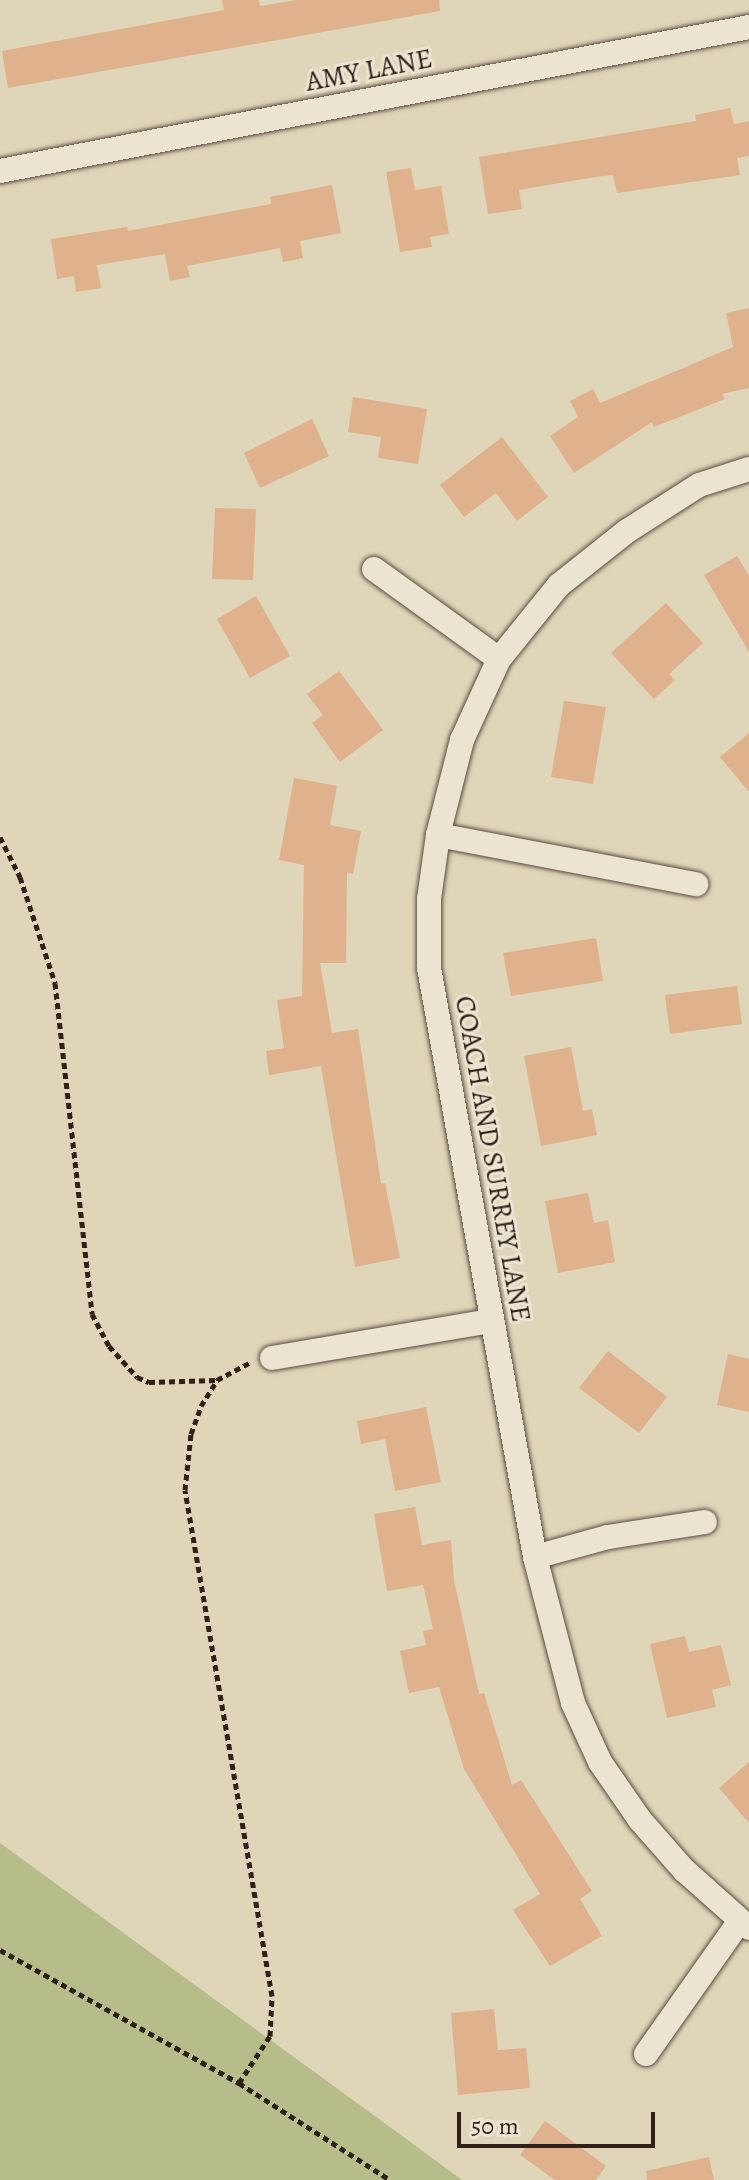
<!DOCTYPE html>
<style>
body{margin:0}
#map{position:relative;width:749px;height:2180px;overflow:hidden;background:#dfd5b8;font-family:Alegreya,serif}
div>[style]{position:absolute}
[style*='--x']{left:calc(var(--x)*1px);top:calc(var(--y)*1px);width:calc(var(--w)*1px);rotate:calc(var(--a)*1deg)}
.green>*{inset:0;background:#b7bc8b}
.building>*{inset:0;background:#dfb28d}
.path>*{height:5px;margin-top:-2.5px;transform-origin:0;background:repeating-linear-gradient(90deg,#2f201a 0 6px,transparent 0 10px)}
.roads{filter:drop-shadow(0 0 2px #5b4d42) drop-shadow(0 0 2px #5b4d42)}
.street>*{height:24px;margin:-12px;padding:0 12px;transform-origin:12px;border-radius:12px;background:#eae4d1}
span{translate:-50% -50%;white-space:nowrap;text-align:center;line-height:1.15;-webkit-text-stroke:6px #eae4d1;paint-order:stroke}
.street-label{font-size:28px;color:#2f201a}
.scale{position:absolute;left:457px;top:2112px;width:198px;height:36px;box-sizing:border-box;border:4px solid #2f201a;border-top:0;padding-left:10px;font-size:24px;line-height:28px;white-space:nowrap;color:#2f201a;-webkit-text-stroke:6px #eae4d1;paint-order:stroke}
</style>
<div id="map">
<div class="green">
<div style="clip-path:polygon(0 1843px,405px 2138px,462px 2180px,0 2180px)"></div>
</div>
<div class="building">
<div style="clip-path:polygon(222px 0,259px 0,260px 6px,297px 0,439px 0,440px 11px,8px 88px,2px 51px,224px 10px)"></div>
<div style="clip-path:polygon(730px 108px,734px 124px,749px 121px,749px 156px,737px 158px,740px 175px,617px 193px,613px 175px,595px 177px,519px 190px,522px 209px,488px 214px,479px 157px,696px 121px,695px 115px)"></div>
<div style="clip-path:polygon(411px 168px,415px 190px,441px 186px,449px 234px,430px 237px,432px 247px,400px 252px,386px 172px)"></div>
<div style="clip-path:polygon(332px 185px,341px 233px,300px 241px,303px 258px,283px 262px,280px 248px,187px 266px,190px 277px,170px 281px,165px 254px,97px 265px,101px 288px,76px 292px,74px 276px,57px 279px,51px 239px,127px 227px,128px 231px,271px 204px,270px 197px)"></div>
<div style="clip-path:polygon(749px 308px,749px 388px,722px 394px,725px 399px,654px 427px,652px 422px,574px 473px,550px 436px,578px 417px,570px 401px,593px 389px,600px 403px,733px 347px,726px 313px)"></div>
<div style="clip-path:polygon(353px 397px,427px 409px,418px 464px,378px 458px,381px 437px,348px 432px)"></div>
<div style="clip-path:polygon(312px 419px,329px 456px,260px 488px,244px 453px)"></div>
<div style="clip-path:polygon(502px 437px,548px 497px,517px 521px,496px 493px,464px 517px,440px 485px)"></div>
<div style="clip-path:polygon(215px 508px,256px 509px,253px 580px,212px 579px)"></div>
<div style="clip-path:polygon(737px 556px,749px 576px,749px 652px,704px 575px)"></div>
<div style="clip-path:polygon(256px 596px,290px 656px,250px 678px,217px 619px)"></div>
<div style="clip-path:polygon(666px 603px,703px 643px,669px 674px,675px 680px,654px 699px,611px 653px)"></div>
<div style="clip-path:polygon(339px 671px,383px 730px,340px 762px,312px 723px,323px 715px,307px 694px)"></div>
<div style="clip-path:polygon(564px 701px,606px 707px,593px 784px,551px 777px)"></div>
<div style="clip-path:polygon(749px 733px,749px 792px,720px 757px)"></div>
<div style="clip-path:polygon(294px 778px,337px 786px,330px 825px,361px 831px,353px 874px,347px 873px,346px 963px,320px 963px,332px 1033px,358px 1029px,381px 1184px,385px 1183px,400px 1258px,355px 1267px,321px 1066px,269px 1075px,266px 1051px,284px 1048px,277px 1000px,302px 996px,304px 865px,279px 860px)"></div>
<div style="clip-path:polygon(596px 938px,603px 981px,511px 996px,503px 953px)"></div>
<div style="clip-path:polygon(737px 986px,742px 1024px,670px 1034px,665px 995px)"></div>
<div style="clip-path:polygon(571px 1047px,583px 1111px,592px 1109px,597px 1135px,541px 1146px,524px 1056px)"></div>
<div style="clip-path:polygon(588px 1193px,594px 1223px,608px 1220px,615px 1262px,558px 1273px,545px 1201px)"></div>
<div style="clip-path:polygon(608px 1351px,667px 1397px,639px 1433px,579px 1388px)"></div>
<div style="clip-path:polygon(728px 1354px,749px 1359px,749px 1412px,717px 1405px)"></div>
<div style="clip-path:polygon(426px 1407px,441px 1482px,395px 1491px,385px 1439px,361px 1444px,357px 1421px)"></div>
<div style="clip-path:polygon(415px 1507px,422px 1545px,451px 1540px,454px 1580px,479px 1694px,484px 1693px,512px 1785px,521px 1780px,592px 1891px,580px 1899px,602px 1936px,550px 1966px,513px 1910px,540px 1894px,464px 1769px,439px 1687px,409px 1693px,400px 1651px,426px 1645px,423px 1631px,433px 1629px,423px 1585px,387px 1591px,374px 1514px)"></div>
<div style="clip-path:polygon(685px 1636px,689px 1652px,721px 1645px,731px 1685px,712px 1690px,716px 1707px,667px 1718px,650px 1644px)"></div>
<div style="clip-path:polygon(749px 1762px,749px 1823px,719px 1788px)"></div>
<div style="clip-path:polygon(494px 2009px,498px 2050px,526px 2048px,530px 2088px,458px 2095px,451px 2013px)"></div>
<div style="clip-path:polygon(545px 2121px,606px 2166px,596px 2180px,555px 2180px,520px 2155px)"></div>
<div style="clip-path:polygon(709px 2157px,714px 2180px,647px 2180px,646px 2171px)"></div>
</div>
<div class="path">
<div style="--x:0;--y:837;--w:45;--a:63.4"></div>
<div style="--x:20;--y:877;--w:112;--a:71.7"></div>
<div style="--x:55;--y:983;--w:333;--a:83.6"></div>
<div style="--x:92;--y:1314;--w:36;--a:62"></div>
<div style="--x:109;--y:1346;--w:42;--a:47.9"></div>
<div style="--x:137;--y:1377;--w:13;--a:23"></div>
<div style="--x:149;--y:1382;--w:68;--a:-1.7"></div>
<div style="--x:0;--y:1950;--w:274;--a:29.1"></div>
<div style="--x:239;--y:2083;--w:179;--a:32.7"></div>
<div style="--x:239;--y:2083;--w:56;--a:-56.6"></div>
<div style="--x:270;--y:2036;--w:40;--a:-87.1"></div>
<div style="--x:272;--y:1996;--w:513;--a:-99.76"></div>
<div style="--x:185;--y:1490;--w:56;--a:-83.9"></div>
<div style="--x:191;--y:1434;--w:30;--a:-70"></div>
<div style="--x:201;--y:1406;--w:31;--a:-58"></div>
<div style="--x:217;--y:1380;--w:36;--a:-28"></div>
</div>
<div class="roads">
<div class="street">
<div style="--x:0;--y:171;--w:763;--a:-10.88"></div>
<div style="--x:749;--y:469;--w:52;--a:162.3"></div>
<div style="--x:699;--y:485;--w:85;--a:147.4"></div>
<div style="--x:627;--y:531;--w:87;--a:141.5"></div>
<div style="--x:559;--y:585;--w:95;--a:129"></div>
<div style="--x:499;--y:659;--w:89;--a:114.6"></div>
<div style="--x:462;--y:740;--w:98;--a:104.2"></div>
<div style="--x:438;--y:835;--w:65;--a:98"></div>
<div style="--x:429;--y:899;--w:69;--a:90"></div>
<div style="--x:429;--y:968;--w:598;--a:79.8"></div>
<div style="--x:535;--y:1557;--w:151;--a:75.4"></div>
<div style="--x:573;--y:1703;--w:65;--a:65.4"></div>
<div style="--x:600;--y:1762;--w:70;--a:55.4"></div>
<div style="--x:640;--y:1820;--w:67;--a:48.7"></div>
<div style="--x:684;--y:1870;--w:87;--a:41.7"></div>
<div style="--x:374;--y:569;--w:154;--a:35.8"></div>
<div style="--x:438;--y:835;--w:263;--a:10.8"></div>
<div style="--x:272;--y:1358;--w:221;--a:-9.6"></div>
<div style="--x:535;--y:1557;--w:76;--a:-15.3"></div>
<div style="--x:608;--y:1537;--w:98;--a:-8.8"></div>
<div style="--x:646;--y:2054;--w:161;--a:-54.8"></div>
</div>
</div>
<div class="street-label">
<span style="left:369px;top:70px;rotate:-11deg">AMY LANE</span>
<span style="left:493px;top:1159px;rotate:80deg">COACH AND SURREY LANE</span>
</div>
<div class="scale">50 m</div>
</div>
